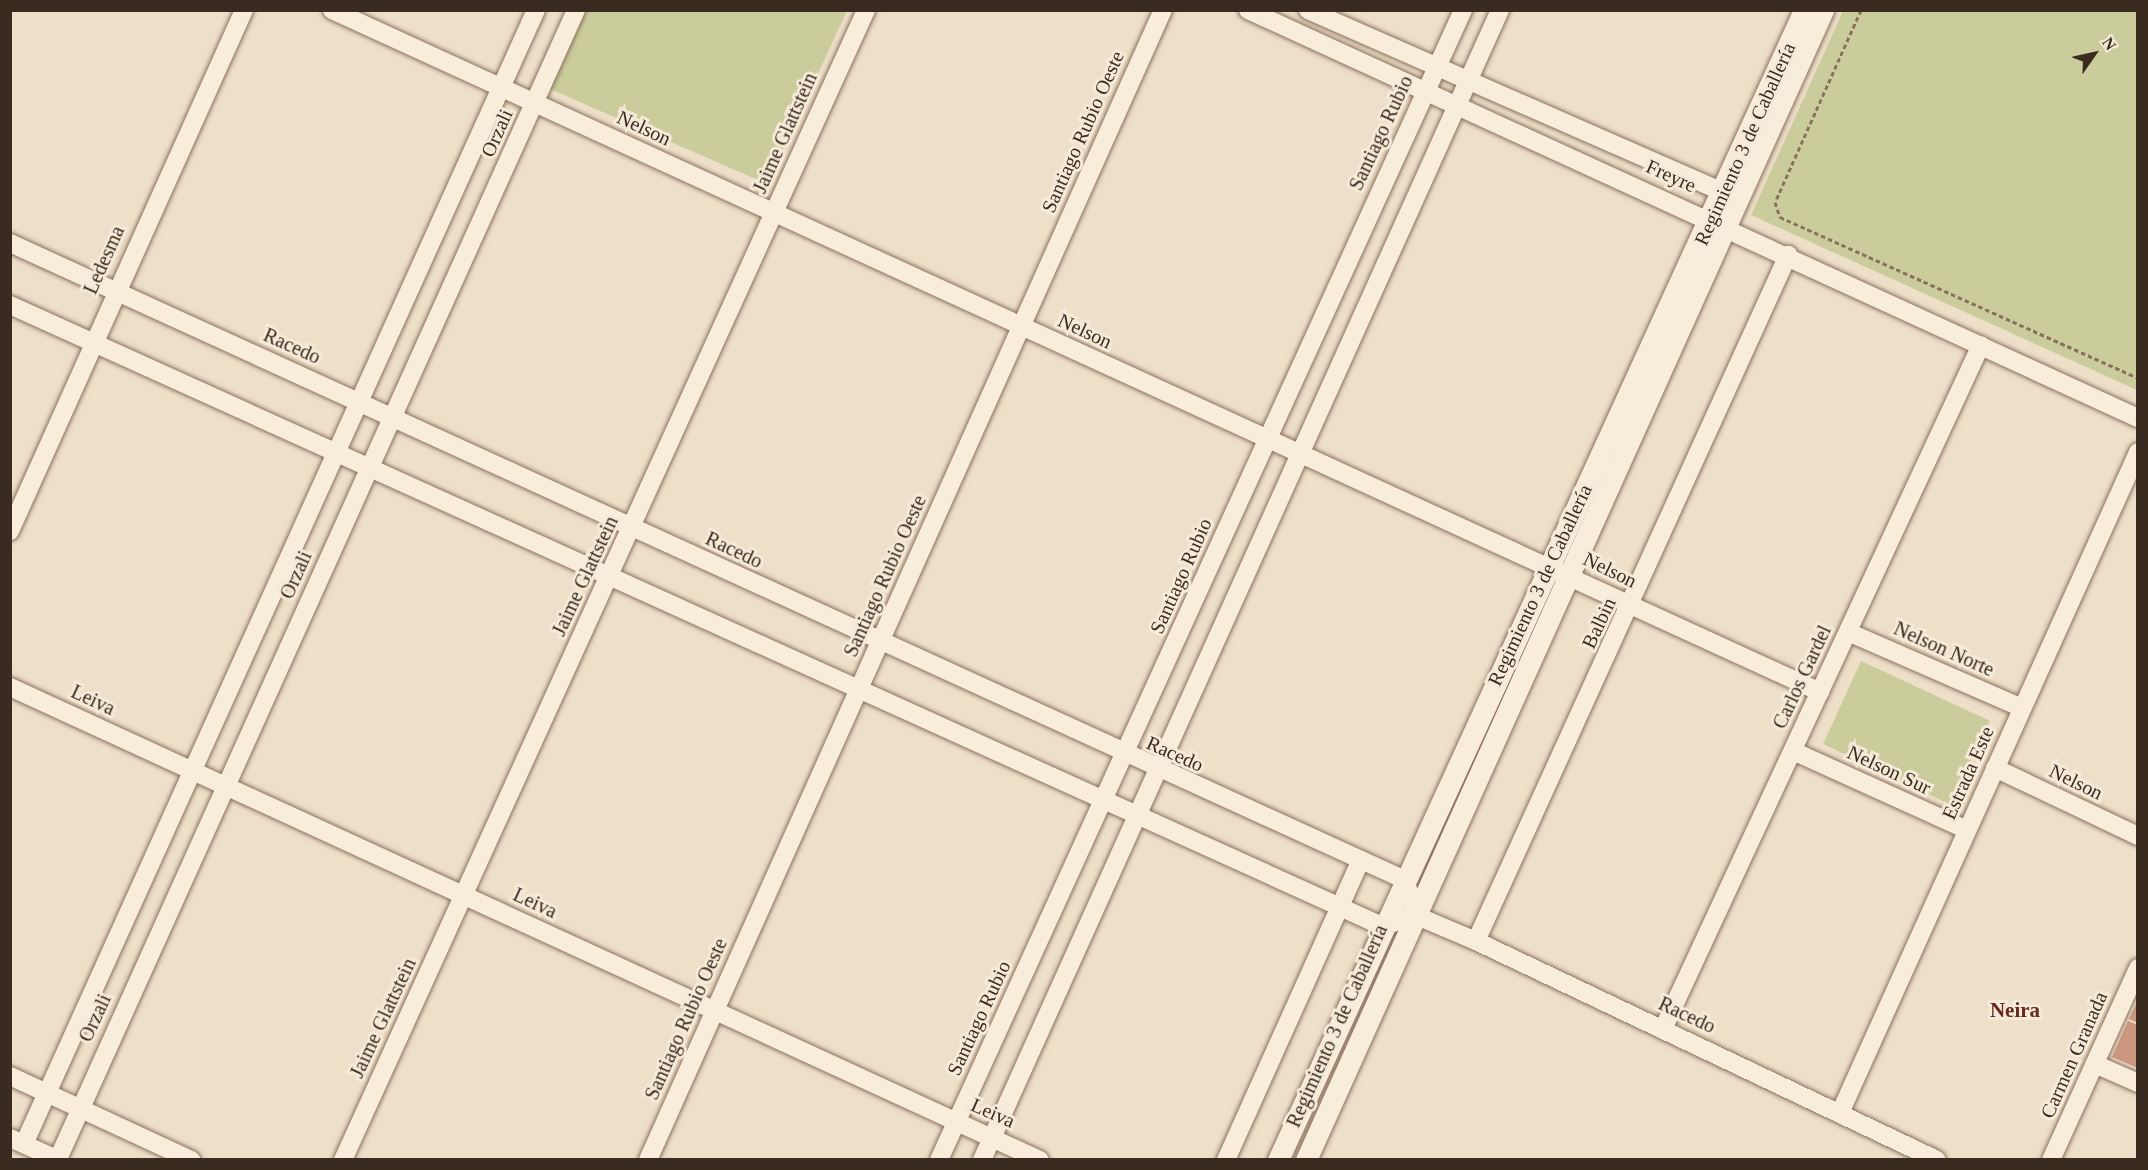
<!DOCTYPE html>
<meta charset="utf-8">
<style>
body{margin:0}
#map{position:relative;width:2148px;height:1170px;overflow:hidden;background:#eedfc8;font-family:"Times New Roman",serif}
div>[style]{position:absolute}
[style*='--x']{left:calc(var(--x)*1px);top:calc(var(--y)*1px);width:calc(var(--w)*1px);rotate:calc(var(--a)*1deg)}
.green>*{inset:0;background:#cacc9c}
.building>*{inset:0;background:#cb987f}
.path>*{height:3px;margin-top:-1.5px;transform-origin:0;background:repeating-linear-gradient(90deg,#8a715d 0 4.5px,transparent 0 7.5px)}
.roads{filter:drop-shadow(0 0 2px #8a715d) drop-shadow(0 0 2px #8a715d)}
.minor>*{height:18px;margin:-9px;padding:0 9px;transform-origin:9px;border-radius:9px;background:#f8eddb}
.tertiary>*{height:21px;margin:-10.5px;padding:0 10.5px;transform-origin:10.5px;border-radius:10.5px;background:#f8eddb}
span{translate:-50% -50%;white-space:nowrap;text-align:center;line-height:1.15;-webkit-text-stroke:6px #f5ead7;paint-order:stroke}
.street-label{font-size:20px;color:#3a2b20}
.neighbourhood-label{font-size:21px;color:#662a21;font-weight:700}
.frame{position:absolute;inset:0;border:12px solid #3a2b20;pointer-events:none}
.north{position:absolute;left:2064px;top:24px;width:60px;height:60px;-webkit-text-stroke:4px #f5ead7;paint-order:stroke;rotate:56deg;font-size:16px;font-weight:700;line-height:24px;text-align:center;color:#3a2b20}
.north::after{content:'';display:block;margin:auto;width:21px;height:27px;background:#3a2b20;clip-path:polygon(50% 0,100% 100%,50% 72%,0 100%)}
</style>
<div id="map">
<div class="green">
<div style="clip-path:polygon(585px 11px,847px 11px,767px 184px,550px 89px)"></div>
<div style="clip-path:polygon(1843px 11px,2137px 11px,2137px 390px,1751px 215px)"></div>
<div style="clip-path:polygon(1861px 661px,1990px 721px,1949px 804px,1823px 744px)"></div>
</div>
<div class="building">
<div style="clip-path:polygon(2138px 1000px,2138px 1023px,2129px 1019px)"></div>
<div style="clip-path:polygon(2128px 1021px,2138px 1025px,2138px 1068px,2112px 1057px)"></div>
</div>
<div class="path">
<div style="--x:1861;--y:10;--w:210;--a:114.1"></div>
<div style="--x:1775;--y:202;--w:16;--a:72"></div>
<div style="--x:1780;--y:217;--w:393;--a:24.2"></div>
</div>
<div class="roads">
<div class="minor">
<div style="--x:332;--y:10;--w:1637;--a:24.62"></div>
<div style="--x:1248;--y:10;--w:979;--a:24.63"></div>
<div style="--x:1308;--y:10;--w:463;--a:23.7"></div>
<div style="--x:10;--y:243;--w:1534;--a:24.54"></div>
<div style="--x:1405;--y:880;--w:38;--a:72"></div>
<div style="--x:10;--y:305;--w:1460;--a:24.35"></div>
<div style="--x:1340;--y:907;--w:46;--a:24.3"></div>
<div style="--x:1382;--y:926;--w:36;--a:-16"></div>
<div style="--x:1417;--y:916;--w:64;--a:23"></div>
<div style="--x:1476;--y:941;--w:510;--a:25.41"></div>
<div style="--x:10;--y:531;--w:571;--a:-65.81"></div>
<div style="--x:1848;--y:632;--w:190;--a:23.6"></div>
<div style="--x:10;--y:687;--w:1133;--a:24.67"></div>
<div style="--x:1793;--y:751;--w:191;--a:24.4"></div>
<div style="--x:1995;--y:768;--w:158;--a:25.4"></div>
<div style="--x:1476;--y:941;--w:754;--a:-65.54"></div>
<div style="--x:1663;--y:1029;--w:754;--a:-65.07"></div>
<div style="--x:2095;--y:1064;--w:47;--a:23.8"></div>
<div style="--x:10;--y:1076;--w:200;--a:24.9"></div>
<div style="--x:1840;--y:1113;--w:725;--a:-65.73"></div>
<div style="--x:10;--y:1138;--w:54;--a:24.2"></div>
<div style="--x:24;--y:1144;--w:1244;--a:-65.7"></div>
<div style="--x:58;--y:1159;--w:1260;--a:-65.73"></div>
<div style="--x:343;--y:1160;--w:1263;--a:-65.54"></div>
<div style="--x:648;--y:1160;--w:1260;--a:-65.88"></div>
<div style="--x:939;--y:1160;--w:1264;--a:-65.5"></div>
<div style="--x:982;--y:1160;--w:1261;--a:-65.75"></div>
<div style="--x:1226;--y:1160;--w:329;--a:-65.8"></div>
<div style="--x:2051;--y:1160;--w:211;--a:-65.6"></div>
</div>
<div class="tertiary">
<div style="--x:1278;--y:1160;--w:1265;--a:-65.42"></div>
<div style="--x:1306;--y:1160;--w:1261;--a:-65.79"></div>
</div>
</div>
<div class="street-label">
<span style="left:644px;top:128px;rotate:25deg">Nelson</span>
<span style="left:1083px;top:132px;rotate:-66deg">Santiago Rubio Oeste</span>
<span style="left:497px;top:133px;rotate:-66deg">Orzali</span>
<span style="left:785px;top:133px;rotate:-66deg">Jaime Glattstein</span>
<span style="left:1381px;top:133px;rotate:-65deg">Santiago Rubio</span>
<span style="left:1745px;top:144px;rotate:-66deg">Regimiento 3 de Caballería</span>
<span style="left:1671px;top:176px;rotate:24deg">Freyre</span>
<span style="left:104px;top:260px;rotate:-66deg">Ledesma</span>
<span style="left:1085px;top:331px;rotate:25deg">Nelson</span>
<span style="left:292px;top:346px;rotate:24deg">Racedo</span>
<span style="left:734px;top:550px;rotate:25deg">Racedo</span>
<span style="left:1610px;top:570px;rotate:26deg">Nelson</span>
<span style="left:296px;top:575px;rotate:-66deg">Orzali</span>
<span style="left:585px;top:576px;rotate:-65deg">Jaime Glattstein</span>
<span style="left:885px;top:576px;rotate:-66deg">Santiago Rubio Oeste</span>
<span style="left:1181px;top:576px;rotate:-66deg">Santiago Rubio</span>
<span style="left:1540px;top:585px;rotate:-65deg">Regimiento 3 de Caballería</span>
<span style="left:1599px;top:623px;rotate:-65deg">Balbin</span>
<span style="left:1944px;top:649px;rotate:24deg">Nelson Norte</span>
<span style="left:1802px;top:677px;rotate:-65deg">Carlos Gardel</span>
<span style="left:93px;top:700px;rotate:25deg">Leiva</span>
<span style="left:1175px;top:754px;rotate:24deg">Racedo</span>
<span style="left:1889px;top:770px;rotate:25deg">Nelson Sur</span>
<span style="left:1968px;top:773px;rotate:-66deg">Estrada Este</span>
<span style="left:2076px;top:782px;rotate:26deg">Nelson</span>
<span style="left:535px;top:903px;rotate:25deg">Leiva</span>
<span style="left:1687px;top:1015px;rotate:25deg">Racedo</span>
<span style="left:95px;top:1018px;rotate:-65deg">Orzali</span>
<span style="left:383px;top:1018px;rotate:-65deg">Jaime Glattstein</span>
<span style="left:979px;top:1018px;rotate:-65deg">Santiago Rubio</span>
<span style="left:686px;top:1019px;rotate:-66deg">Santiago Rubio Oeste</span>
<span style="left:1337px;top:1026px;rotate:-66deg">Regimiento 3 de Caballería</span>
<span style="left:2074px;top:1055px;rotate:-66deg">Carmen Granada</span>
<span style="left:993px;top:1113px;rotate:24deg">Leiva</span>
</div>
<div class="neighbourhood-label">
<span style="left:2015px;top:1010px">Neira</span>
</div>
<div class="frame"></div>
<div class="north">N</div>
</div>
